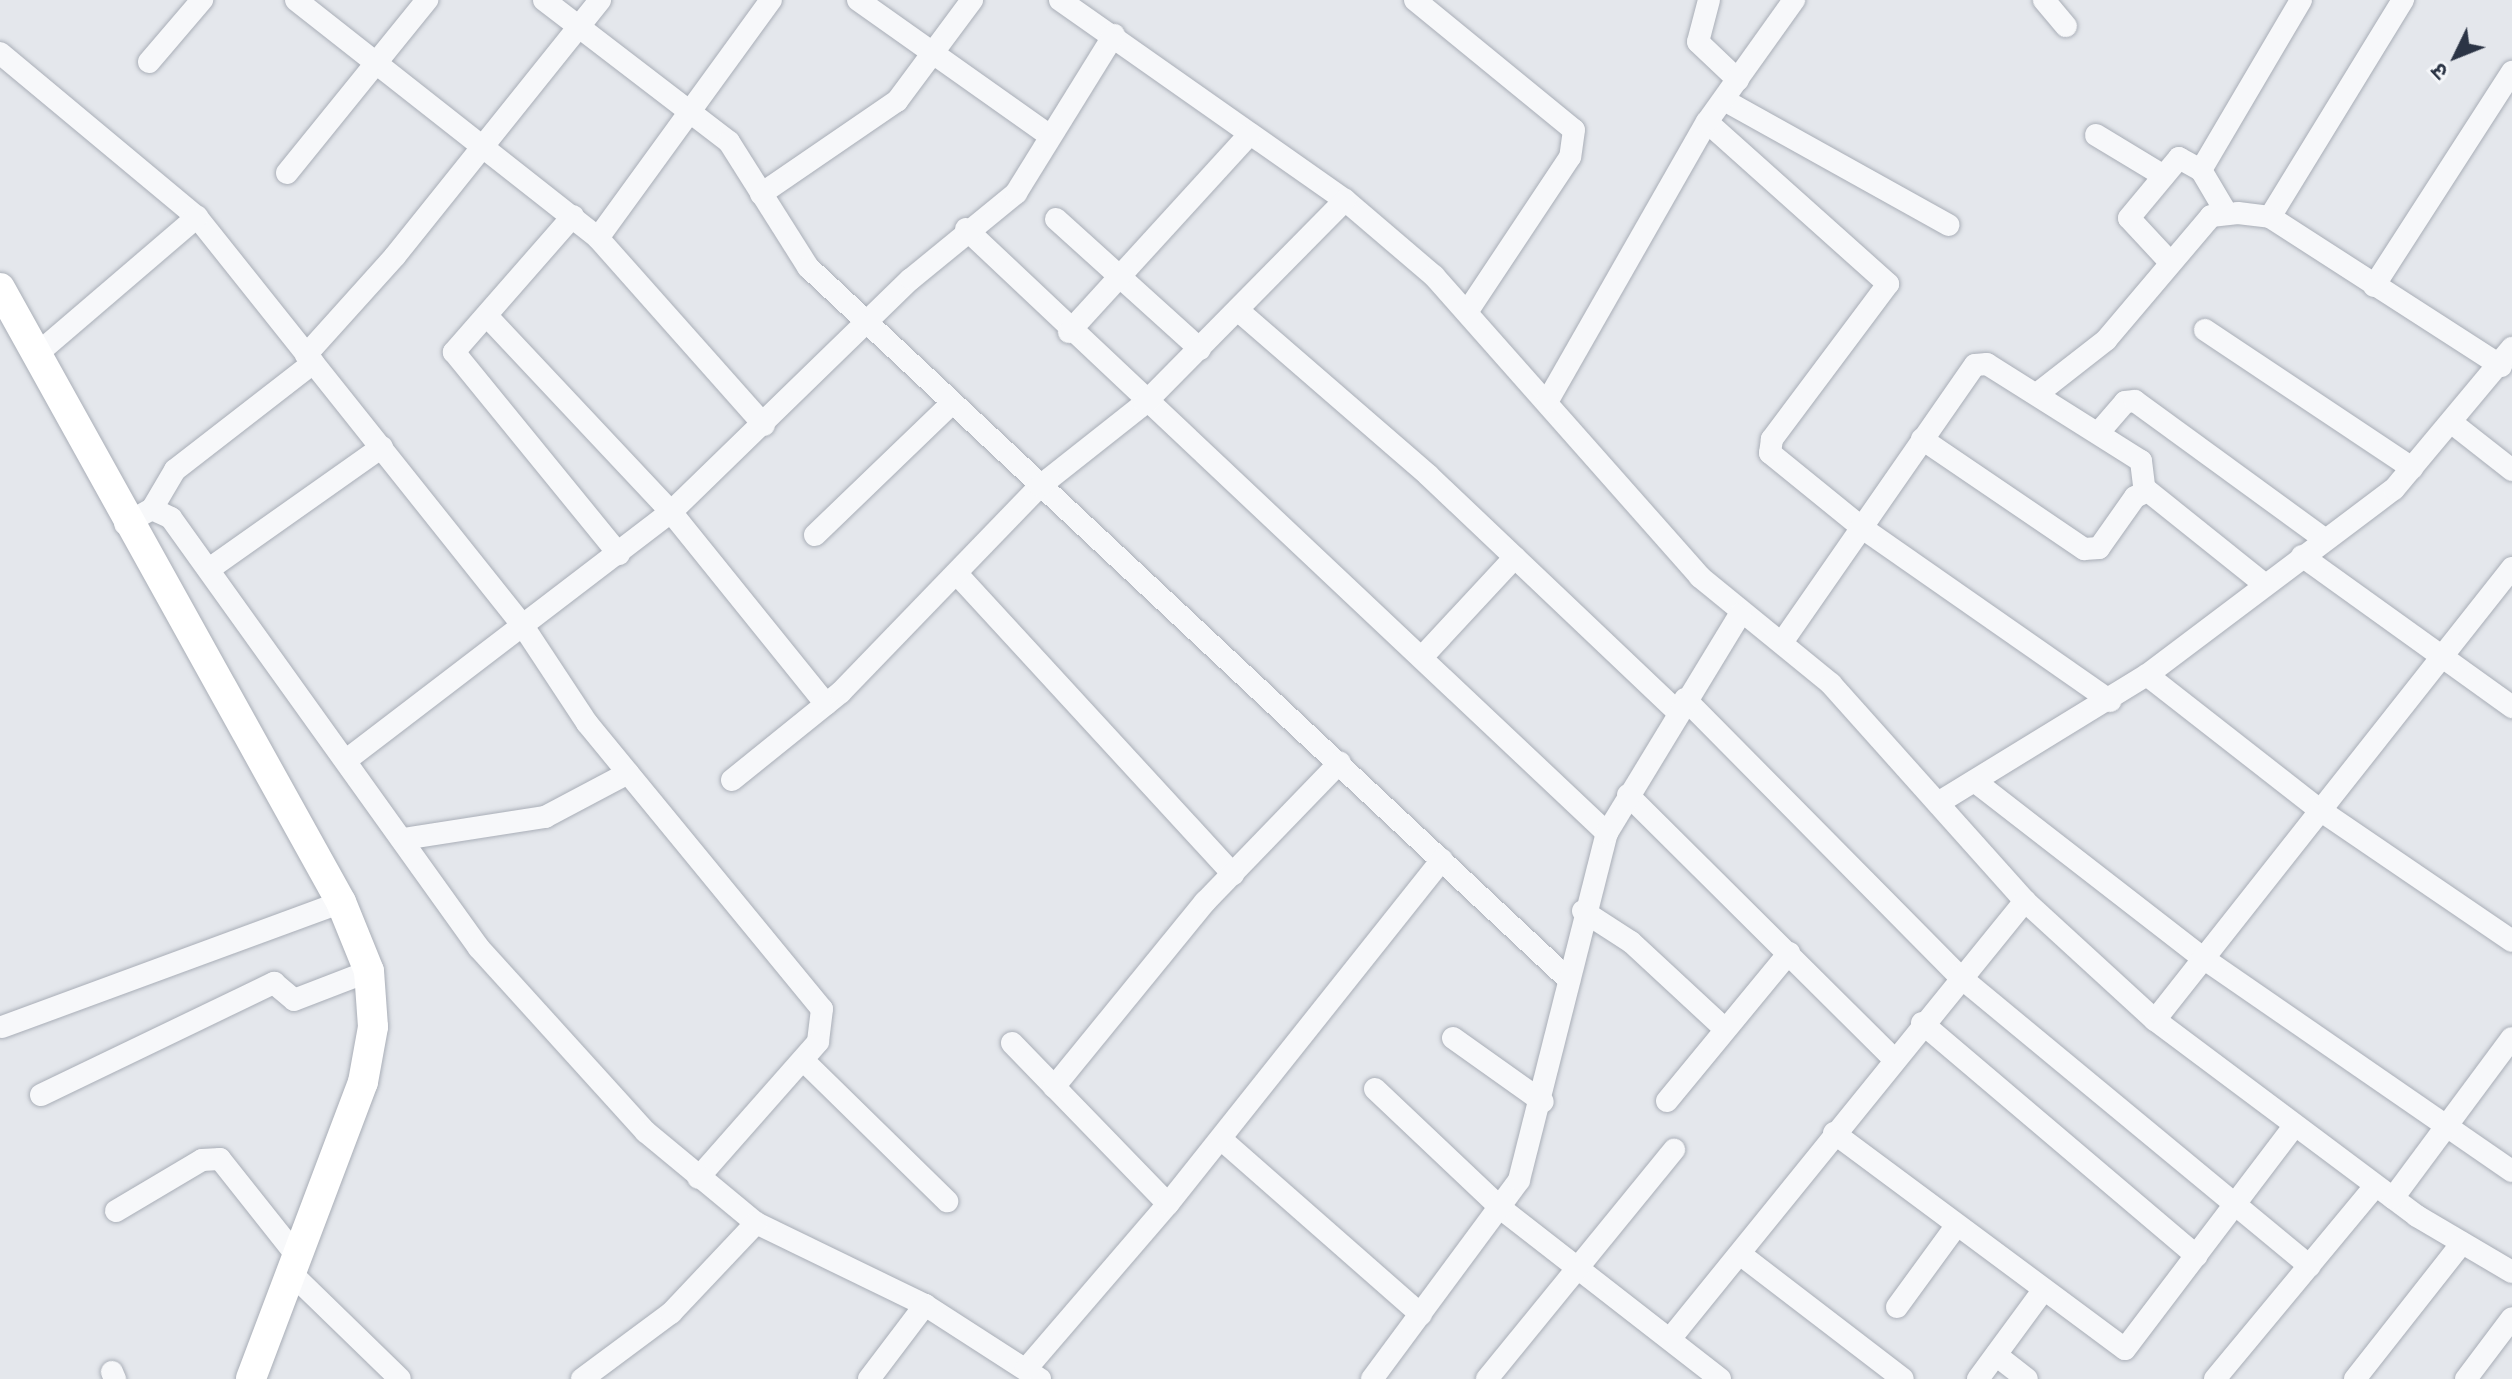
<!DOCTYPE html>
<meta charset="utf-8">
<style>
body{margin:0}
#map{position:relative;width:2512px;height:1379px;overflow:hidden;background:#e4e7ec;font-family:"Open Sans","Noto Sans Devanagari",sans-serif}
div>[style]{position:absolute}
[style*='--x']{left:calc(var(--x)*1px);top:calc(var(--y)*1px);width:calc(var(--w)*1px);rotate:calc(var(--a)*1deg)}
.roads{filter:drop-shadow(0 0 2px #a9aeb7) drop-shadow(0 0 2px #a9aeb7)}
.street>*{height:22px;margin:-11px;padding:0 11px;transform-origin:11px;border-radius:11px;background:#f7f8fa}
.secondary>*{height:30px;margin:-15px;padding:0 15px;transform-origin:15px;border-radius:15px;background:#fff}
span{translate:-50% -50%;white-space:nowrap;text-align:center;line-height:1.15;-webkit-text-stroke:6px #f4f6f9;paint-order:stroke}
.north{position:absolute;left:2416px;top:16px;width:80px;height:80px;-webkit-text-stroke:6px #f4f6f9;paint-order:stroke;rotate:227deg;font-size:22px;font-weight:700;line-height:32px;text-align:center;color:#2b3445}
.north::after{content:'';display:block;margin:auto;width:28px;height:36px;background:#2b3445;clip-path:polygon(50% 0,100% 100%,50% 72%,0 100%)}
</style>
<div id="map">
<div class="roads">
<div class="street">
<div style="--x:296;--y:0;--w:385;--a:38.2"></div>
<div style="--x:598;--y:238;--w:250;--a:48.4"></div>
<div style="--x:544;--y:0;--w:233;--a:37.5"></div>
<div style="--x:729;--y:142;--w:148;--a:57.7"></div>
<div style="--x:808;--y:267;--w:1043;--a:43.13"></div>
<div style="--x:858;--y:0;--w:235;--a:35.3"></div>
<div style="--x:1060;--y:0;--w:348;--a:35.1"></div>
<div style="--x:1345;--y:200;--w:117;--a:40.5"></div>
<div style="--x:1434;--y:276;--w:402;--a:48.5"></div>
<div style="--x:1700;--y:577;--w:169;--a:39.2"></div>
<div style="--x:1831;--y:684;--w:291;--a:48.2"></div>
<div style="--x:2025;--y:901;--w:176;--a:42.5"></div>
<div style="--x:2155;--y:1020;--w:327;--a:36.8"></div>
<div style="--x:2417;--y:1216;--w:110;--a:30.5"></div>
<div style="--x:1415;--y:0;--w:205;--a:39.3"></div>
<div style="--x:1574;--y:130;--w:27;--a:98"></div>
<div style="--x:1570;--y:157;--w:182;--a:123.6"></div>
<div style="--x:1709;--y:0;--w:43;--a:104.7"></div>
<div style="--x:1698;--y:42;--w:55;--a:43.5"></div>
<div style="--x:2044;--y:0;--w:34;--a:50"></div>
<div style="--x:0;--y:53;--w:256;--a:39.8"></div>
<div style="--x:197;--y:217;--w:523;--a:51.44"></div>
<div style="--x:523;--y:626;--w:116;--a:56.6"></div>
<div style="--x:587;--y:723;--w:370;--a:50.6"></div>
<div style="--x:822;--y:1009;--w:33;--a:97"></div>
<div style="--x:818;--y:1042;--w:181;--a:131.4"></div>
<div style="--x:149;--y:62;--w:82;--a:-49.5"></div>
<div style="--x:1724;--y:100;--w:257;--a:29.1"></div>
<div style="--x:1707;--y:122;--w:243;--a:41.8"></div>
<div style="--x:1888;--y:284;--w:194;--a:126.8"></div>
<div style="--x:1772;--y:439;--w:14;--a:98"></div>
<div style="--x:1770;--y:453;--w:117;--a:39.1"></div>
<div style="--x:1861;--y:527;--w:304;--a:34.9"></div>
<div style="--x:2096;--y:135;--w:79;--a:31.1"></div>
<div style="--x:2201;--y:170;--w:51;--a:59.4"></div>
<div style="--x:287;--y:173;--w:223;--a:-51"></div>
<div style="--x:761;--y:194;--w:165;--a:-34.4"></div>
<div style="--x:897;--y:101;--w:126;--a:-53.4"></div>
<div style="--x:573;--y:216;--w:181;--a:131.2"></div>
<div style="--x:454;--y:352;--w:261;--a:50.8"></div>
<div style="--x:2270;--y:217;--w:255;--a:-58.5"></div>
<div style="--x:1056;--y:219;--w:194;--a:42.1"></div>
<div style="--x:966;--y:229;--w:881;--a:43.3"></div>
<div style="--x:598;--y:238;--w:294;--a:-54"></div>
<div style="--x:2168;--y:260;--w:57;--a:-132.9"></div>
<div style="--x:2129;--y:218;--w:78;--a:-50.2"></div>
<div style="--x:2179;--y:158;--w:25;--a:29"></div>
<div style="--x:2201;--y:170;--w:197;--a:-59.5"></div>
<div style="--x:2374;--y:286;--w:255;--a:-57.2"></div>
<div style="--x:1240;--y:312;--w:249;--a:40.9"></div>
<div style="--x:1428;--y:475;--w:343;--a:43.5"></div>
<div style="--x:487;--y:316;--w:269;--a:46.8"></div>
<div style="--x:671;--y:512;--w:247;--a:51.1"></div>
<div style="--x:2205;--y:330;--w:249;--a:33.7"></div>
<div style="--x:1069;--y:332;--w:268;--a:-47.6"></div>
<div style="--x:37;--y:354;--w:211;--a:-40.6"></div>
<div style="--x:306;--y:355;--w:133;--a:-48"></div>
<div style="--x:395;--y:256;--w:328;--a:-51.3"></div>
<div style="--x:2037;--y:394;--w:88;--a:-38"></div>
<div style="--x:2106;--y:340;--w:162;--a:-49.7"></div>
<div style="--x:2211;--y:216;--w:27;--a:-6"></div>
<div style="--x:2238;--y:213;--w:32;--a:7"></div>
<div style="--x:2270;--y:217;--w:275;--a:32.8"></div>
<div style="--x:1547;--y:402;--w:322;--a:-60.3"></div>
<div style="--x:1707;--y:122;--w:150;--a:-54.5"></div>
<div style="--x:2452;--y:423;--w:76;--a:38.1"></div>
<div style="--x:2100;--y:431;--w:38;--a:-49"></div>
<div style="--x:2125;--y:402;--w:10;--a:-6"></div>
<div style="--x:2135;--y:401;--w:234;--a:36.1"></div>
<div style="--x:1922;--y:439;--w:196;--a:34.2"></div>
<div style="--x:2084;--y:549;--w:15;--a:-4"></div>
<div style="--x:2099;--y:548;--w:62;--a:-54.8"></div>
<div style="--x:2135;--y:497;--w:14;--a:-25"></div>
<div style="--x:2148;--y:491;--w:147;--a:38.7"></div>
<div style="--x:152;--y:509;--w:45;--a:-59.5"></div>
<div style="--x:175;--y:470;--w:175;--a:-37.8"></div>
<div style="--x:125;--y:524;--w:31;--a:-29"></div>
<div style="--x:152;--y:509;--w:21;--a:25"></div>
<div style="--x:171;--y:518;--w:529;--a:54.39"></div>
<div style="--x:479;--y:948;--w:248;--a:47.8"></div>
<div style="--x:646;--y:1132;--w:143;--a:39.6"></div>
<div style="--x:756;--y:1223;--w:188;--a:25.9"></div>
<div style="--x:925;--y:1305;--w:137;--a:32.8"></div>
<div style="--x:815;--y:535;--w:189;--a:-43.9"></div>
<div style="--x:2302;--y:556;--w:259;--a:35.7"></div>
<div style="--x:212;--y:567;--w:208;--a:-35.2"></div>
<div style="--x:957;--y:574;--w:408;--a:47.4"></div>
<div style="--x:1783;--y:641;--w:336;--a:-55.2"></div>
<div style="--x:1975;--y:365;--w:12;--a:-5"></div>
<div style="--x:1987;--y:364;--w:182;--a:32.2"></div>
<div style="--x:2141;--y:461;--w:31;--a:83"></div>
<div style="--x:1425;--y:654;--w:132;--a:-47.1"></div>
<div style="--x:2147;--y:675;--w:219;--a:38"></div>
<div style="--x:2320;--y:810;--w:232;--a:34.3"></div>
<div style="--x:1685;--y:699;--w:390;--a:45.3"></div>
<div style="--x:1959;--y:976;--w:455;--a:39.6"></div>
<div style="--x:349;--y:758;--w:405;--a:-37.4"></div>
<div style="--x:671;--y:512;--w:334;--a:-44.2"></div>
<div style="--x:911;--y:279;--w:136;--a:-39.3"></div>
<div style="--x:1016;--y:193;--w:186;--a:-58.2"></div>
<div style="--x:732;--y:780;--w:140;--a:-38.9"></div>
<div style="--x:841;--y:692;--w:286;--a:-46"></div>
<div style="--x:1040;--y:486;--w:134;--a:-38.3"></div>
<div style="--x:1145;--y:403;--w:285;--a:-45.4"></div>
<div style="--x:1977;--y:783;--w:286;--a:37.8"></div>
<div style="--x:2203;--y:958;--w:375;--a:34.6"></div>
<div style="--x:1628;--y:795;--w:375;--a:44.8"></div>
<div style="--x:1938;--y:803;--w:245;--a:-31.5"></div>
<div style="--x:2147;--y:675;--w:309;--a:-37"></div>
<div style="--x:2394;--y:489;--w:184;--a:-50.1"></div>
<div style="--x:403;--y:839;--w:144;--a:-8.8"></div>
<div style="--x:545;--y:817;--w:94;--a:-27.9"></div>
<div style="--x:1583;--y:911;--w:57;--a:32.9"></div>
<div style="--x:1631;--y:942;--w:128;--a:42.8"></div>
<div style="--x:2155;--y:1020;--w:576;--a:-51.7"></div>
<div style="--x:1922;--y:1023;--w:360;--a:40.3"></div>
<div style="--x:2;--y:1027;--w:361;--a:-20.2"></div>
<div style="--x:1453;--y:1038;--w:110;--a:35.4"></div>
<div style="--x:1012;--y:1043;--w:224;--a:45.9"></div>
<div style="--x:803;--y:1060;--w:202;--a:44.4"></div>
<div style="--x:1054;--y:1087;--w:239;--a:-50.8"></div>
<div style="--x:1205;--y:902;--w:194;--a:-46"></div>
<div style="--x:1375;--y:1089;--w:176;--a:43.4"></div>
<div style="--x:1503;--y:1210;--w:275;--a:37.9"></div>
<div style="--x:41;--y:1095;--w:259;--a:-25.7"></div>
<div style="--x:274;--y:983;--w:26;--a:40"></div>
<div style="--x:294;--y:1000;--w:80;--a:-21.1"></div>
<div style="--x:1667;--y:1101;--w:192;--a:-50.5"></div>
<div style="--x:1834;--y:1133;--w:362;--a:36.6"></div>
<div style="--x:2125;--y:1349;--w:280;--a:-52.8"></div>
<div style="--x:1221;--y:1139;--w:266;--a:41.3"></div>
<div style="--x:2393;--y:1198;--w:199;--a:-53.4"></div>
<div style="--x:116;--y:1211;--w:100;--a:-30.7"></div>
<div style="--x:202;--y:1160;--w:18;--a:-3"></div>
<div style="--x:220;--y:1159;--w:124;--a:51.6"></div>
<div style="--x:1740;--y:1254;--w:205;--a:37.5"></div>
<div style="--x:290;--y:1272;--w:153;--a:44.2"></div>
<div style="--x:1897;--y:1307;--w:100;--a:-53.9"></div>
<div style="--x:1670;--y:1339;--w:564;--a:-50.98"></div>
<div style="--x:1996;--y:1355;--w:39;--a:38"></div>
<div style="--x:1026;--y:1369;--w:218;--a:-49.3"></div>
<div style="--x:1168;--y:1204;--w:440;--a:-51.5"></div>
<div style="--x:112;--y:1372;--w:8;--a:67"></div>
<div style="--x:582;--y:1379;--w:111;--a:-36.6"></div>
<div style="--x:671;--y:1313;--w:124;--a:-46.6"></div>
<div style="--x:869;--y:1379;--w:93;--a:-52.9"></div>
<div style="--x:1372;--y:1379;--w:247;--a:-53.5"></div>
<div style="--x:1519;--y:1180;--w:358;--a:-75.8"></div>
<div style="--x:1607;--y:833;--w:256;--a:-58.7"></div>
<div style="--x:1487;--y:1379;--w:296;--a:-50.8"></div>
<div style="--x:1978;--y:1379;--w:108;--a:-53.7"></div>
<div style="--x:2215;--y:1379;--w:251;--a:-50.3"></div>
<div style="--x:2355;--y:1379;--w:173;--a:-51.8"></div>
<div style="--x:2466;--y:1379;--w:76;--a:-53"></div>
</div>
<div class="secondary">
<div style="--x:0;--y:288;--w:702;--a:60.95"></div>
<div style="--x:341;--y:902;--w:74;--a:67.9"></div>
<div style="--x:369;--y:971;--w:56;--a:85.9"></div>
<div style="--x:373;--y:1027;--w:56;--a:100.3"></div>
<div style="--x:363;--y:1082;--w:317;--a:110.7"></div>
</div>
</div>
<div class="north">उ</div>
</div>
